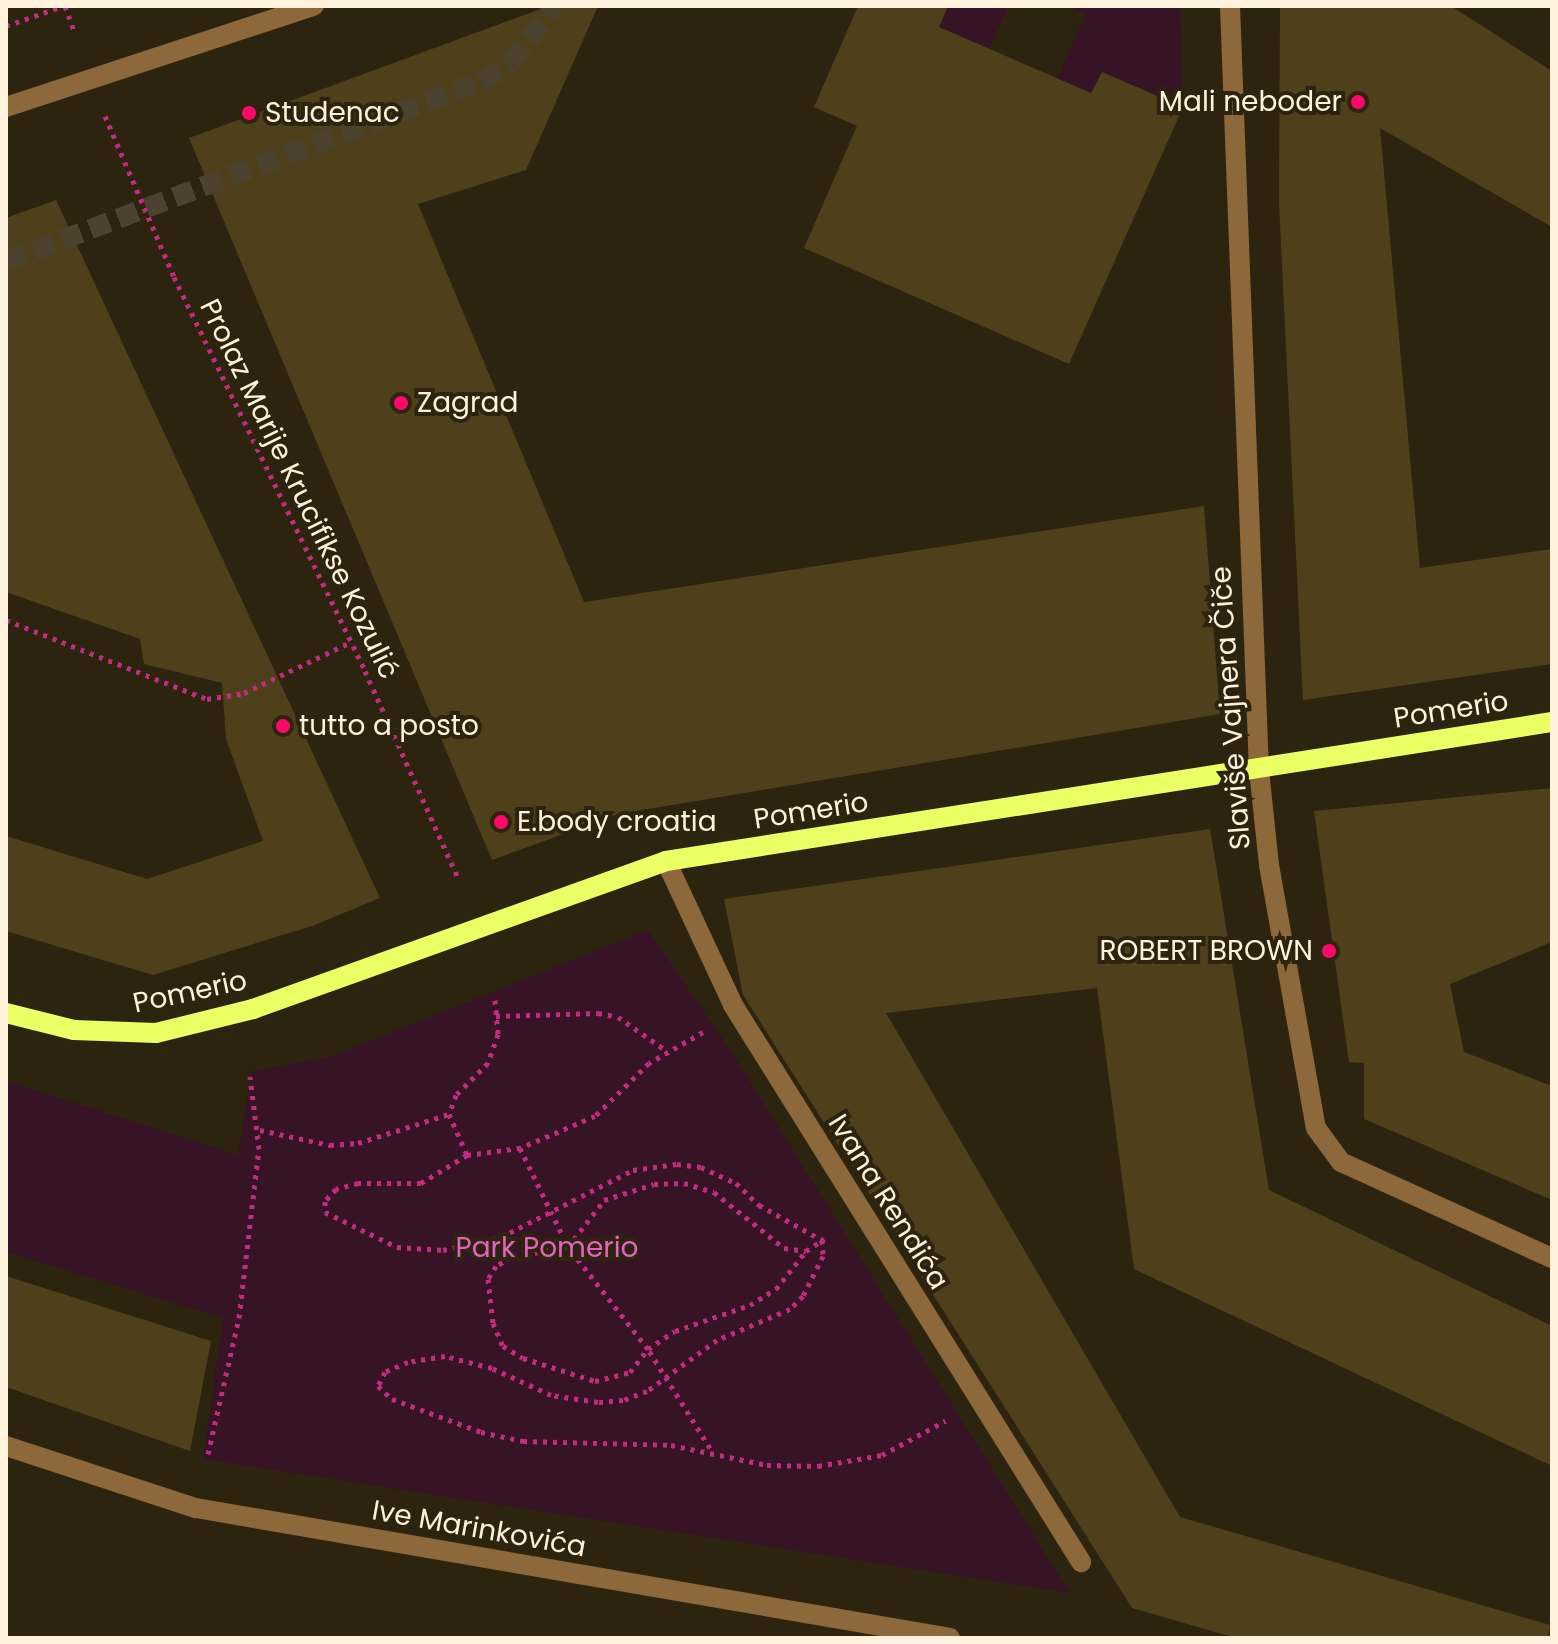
<!DOCTYPE html>
<meta charset="utf-8">
<style>
body{margin:0}
#map{position:relative;width:1558px;height:1644px;overflow:hidden;background:#2d2410;font-family:Poppins,sans-serif}
div>[style]{position:absolute}
[style*='--x']{left:calc(var(--x)*1px);top:calc(var(--y)*1px);width:calc(var(--w)*1px);rotate:calc(var(--a)*1deg)}
.green>*{inset:0;background:#371326}
.building>*{inset:0;background:#4e401b}
.minor-tunnel>*{height:20px;margin-top:-10px;transform-origin:0;background:repeating-linear-gradient(90deg,#4c432f 0 20px,transparent 0 30px)}
.path>*{height:5px;margin-top:-2.5px;transform-origin:0;background:repeating-linear-gradient(90deg,#c32b7f 0 4px,transparent 0 10px)}
.minor>*{height:20px;margin:-10px;padding:0 10px;transform-origin:10px;border-radius:10px;background:#8d683a}
.major>*{height:20px;margin:-10px;padding:0 10px;transform-origin:10px;border-radius:10px;background:#e9ff63}
.dots>*{width:22px;height:22px;translate:-50% -50%;box-sizing:border-box;border:4px solid #2d2410;border-radius:50%}
span{translate:-50% -50%;white-space:nowrap;text-align:center;line-height:1.15;-webkit-text-stroke:8px #2d2410;paint-order:stroke}
.poi-label{font-size:28px;color:#fff2dc}
.right{translate:-100% -50%;text-align:right}
.left{translate:0 -50%;text-align:left}
.street-label{font-size:28px;color:#fff2dc}
.park-label{font-size:28px;color:#e661c3}
.frame{position:absolute;inset:0;border:8px solid #fff2dc;pointer-events:none}
</style>
<div id="map">
<div class="green">
<div style="clip-path:polygon(949px 6px,1009px 6px,989px 48px,939px 27px)"></div>
<div style="clip-path:polygon(1069px 6px,1180px 6px,1183px 107px,1102px 72px,1091px 93px,1057px 78px,1086px 14px)"></div>
<div style="clip-path:polygon(648px 930px,730px 1050px,1070px 1593px,203px 1459px,223px 1318px,6px 1252px,6px 1081px,238px 1155px,252px 1071px,333px 1056px)"></div>
</div>
<div class="building">
<div style="clip-path:polygon(549px 6px,598px 6px,526px 170px,418px 204px,584px 602px,1204px 506px,1220px 714px,618px 814px,492px 860px,189px 138px)"></div>
<div style="clip-path:polygon(858px 6px,948px 6px,939px 27px,1091px 93px,1102px 72px,1183px 107px,1069px 364px,804px 248px,857px 126px,814px 107px)"></div>
<div style="clip-path:polygon(1280px 6px,1451px 6px,1552px 71px,1552px 227px,1380px 128px,1420px 568px,1552px 549px,1552px 664px,1303px 700px,1279px 203px)"></div>
<div style="clip-path:polygon(56px 200px,380px 898px,312px 926px,153px 975px,6px 931px,6px 836px,147px 879px,263px 841px,226px 739px,222px 683px,144px 664px,140px 639px,6px 592px,6px 218px)"></div>
<div style="clip-path:polygon(1552px 788px,1552px 942px,1450px 984px,1464px 1052px,1552px 1086px,1552px 1200px,1364px 1119px,1364px 1063px,1349px 1062px,1314px 811px)"></div>
<div style="clip-path:polygon(1210px 829px,1269px 1190px,1552px 1326px,1552px 1466px,1134px 1269px,1097px 988px,886px 1013px,1180px 1517px,1550px 1625px,1548px 1638px,1236px 1638px,1132px 1608px,743px 995px,724px 899px)"></div>
<div style="clip-path:polygon(6px 1276px,211px 1341px,190px 1451px,6px 1387px)"></div>
</div>
<div class="minor-tunnel">
<div style="--x:6;--y:261;--w:509;--a:-20.71"></div>
<div style="--x:482;--y:81;--w:34;--a:-32"></div>
<div style="--x:511;--y:63;--w:72;--a:-52.3"></div>
</div>
<div class="path">
<div style="--x:65;--y:6;--w:30;--a:70"></div>
<div style="--x:6;--y:26;--w:60;--a:-19.3"></div>
<div style="--x:105;--y:116;--w:175;--a:66.8"></div>
<div style="--x:174;--y:277;--w:438;--a:64.1"></div>
<div style="--x:365;--y:671;--w:227;--a:65.8"></div>
<div style="--x:6;--y:620;--w:216;--a:21.5"></div>
<div style="--x:207;--y:699;--w:37;--a:-9"></div>
<div style="--x:244;--y:693;--w:119;--a:-25.5"></div>
<div style="--x:495;--y:1000;--w:34;--a:85"></div>
<div style="--x:498;--y:1034;--w:31;--a:109"></div>
<div style="--x:488;--y:1063;--w:45;--a:135"></div>
<div style="--x:456;--y:1095;--w:20;--a:110"></div>
<div style="--x:449;--y:1114;--w:45;--a:66.3"></div>
<div style="--x:467;--y:1155;--w:53;--a:-7.5"></div>
<div style="--x:496;--y:1016;--w:102;--a:-1.7"></div>
<div style="--x:598;--y:1013;--w:20;--a:11"></div>
<div style="--x:618;--y:1017;--w:60;--a:34.8"></div>
<div style="--x:703;--y:1032;--w:62;--a:150.1"></div>
<div style="--x:649;--y:1063;--w:76;--a:135.5"></div>
<div style="--x:595;--y:1116;--w:82;--a:156.9"></div>
<div style="--x:520;--y:1148;--w:110;--a:64.1"></div>
<div style="--x:568;--y:1247;--w:58;--a:170"></div>
<div style="--x:511;--y:1257;--w:17;--a:149"></div>
<div style="--x:496;--y:1266;--w:15;--a:122"></div>
<div style="--x:488;--y:1279;--w:44;--a:83.5"></div>
<div style="--x:493;--y:1323;--w:25;--a:67"></div>
<div style="--x:503;--y:1346;--w:23;--a:31"></div>
<div style="--x:523;--y:1358;--w:76;--a:17.7"></div>
<div style="--x:595;--y:1381;--w:36;--a:-14"></div>
<div style="--x:630;--y:1372;--w:29;--a:-52"></div>
<div style="--x:648;--y:1349;--w:130;--a:-128.1"></div>
<div style="--x:568;--y:1247;--w:59;--a:-52.5"></div>
<div style="--x:604;--y:1200;--w:52;--a:-17.7"></div>
<div style="--x:654;--y:1184;--w:30;--a:-2"></div>
<div style="--x:684;--y:1183;--w:31;--a:17"></div>
<div style="--x:714;--y:1192;--w:90;--a:38.7"></div>
<div style="--x:784;--y:1248;--w:22;--a:8"></div>
<div style="--x:260;--y:1130;--w:72;--a:12.1"></div>
<div style="--x:330;--y:1145;--w:28;--a:-4"></div>
<div style="--x:358;--y:1143;--w:96;--a:-17.7"></div>
<div style="--x:467;--y:1155;--w:54;--a:148.7"></div>
<div style="--x:421;--y:1183;--w:63;--a:180"></div>
<div style="--x:358;--y:1183;--w:23;--a:165"></div>
<div style="--x:336;--y:1189;--w:16;--a:133"></div>
<div style="--x:325;--y:1201;--w:11;--a:90"></div>
<div style="--x:325;--y:1212;--w:80;--a:25.9"></div>
<div style="--x:397;--y:1247;--w:46;--a:3.7"></div>
<div style="--x:443;--y:1250;--w:59;--a:-12.6"></div>
<div style="--x:501;--y:1237;--w:148;--a:-26.9"></div>
<div style="--x:633;--y:1170;--w:44;--a:-7.8"></div>
<div style="--x:677;--y:1164;--w:24;--a:7"></div>
<div style="--x:701;--y:1167;--w:38;--a:25"></div>
<div style="--x:736;--y:1183;--w:32;--a:44"></div>
<div style="--x:759;--y:1205;--w:72;--a:29.1"></div>
<div style="--x:822;--y:1240;--w:16;--a:86"></div>
<div style="--x:823;--y:1256;--w:45;--a:116.6"></div>
<div style="--x:803;--y:1296;--w:18;--a:135"></div>
<div style="--x:790;--y:1309;--w:79;--a:157"></div>
<div style="--x:717;--y:1340;--w:87;--a:143.9"></div>
<div style="--x:647;--y:1391;--w:26;--a:159"></div>
<div style="--x:623;--y:1400;--w:25;--a:175"></div>
<div style="--x:598;--y:1402;--w:48;--a:-171.5"></div>
<div style="--x:551;--y:1395;--w:65;--a:-155.4"></div>
<div style="--x:492;--y:1368;--w:49;--a:-165.7"></div>
<div style="--x:445;--y:1356;--w:37;--a:171"></div>
<div style="--x:408;--y:1362;--w:25;--a:157"></div>
<div style="--x:385;--y:1372;--w:16;--a:117"></div>
<div style="--x:378;--y:1386;--w:19;--a:43"></div>
<div style="--x:392;--y:1399;--w:95;--a:20.3"></div>
<div style="--x:481;--y:1432;--w:43;--a:12.1"></div>
<div style="--x:523;--y:1441;--w:148;--a:1.5"></div>
<div style="--x:671;--y:1445;--w:98;--a:11.8"></div>
<div style="--x:767;--y:1465;--w:51;--a:1.1"></div>
<div style="--x:818;--y:1466;--w:65;--a:-9.8"></div>
<div style="--x:882;--y:1455;--w:72;--a:-28.4"></div>
<div style="--x:710;--y:1448;--w:117;--a:-122.1"></div>
<div style="--x:648;--y:1349;--w:32;--a:-34"></div>
<div style="--x:675;--y:1331;--w:79;--a:-19.1"></div>
<div style="--x:750;--y:1305;--w:31;--a:-32"></div>
<div style="--x:776;--y:1289;--w:48;--a:-51.7"></div>
<div style="--x:806;--y:1251;--w:22;--a:-34"></div>
<div style="--x:208;--y:1454;--w:139;--a:-77.2"></div>
<div style="--x:239;--y:1318;--w:170;--a:-83.3"></div>
<div style="--x:259;--y:1149;--w:73;--a:-97.1"></div>
</div>
<div class="minor">
<div style="--x:1230;--y:6;--w:765;--a:87.83"></div>
<div style="--x:1259;--y:770;--w:96;--a:84"></div>
<div style="--x:1269;--y:865;--w:267;--a:79.9"></div>
<div style="--x:1316;--y:1128;--w:42;--a:53.7"></div>
<div style="--x:1341;--y:1162;--w:232;--a:24.5"></div>
<div style="--x:6;--y:107;--w:324;--a:-18.2"></div>
<div style="--x:666;--y:861;--w:159;--a:65"></div>
<div style="--x:733;--y:1005;--w:657;--a:58"></div>
<div style="--x:6;--y:1446;--w:200;--a:18.1"></div>
<div style="--x:196;--y:1508;--w:765;--a:9.78"></div>
</div>
<div class="major">
<div style="--x:6;--y:1013;--w:70;--a:14"></div>
<div style="--x:74;--y:1030;--w:82;--a:2.1"></div>
<div style="--x:156;--y:1033;--w:100;--a:-13.9"></div>
<div style="--x:253;--y:1009;--w:439;--a:-19.7"></div>
<div style="--x:666;--y:861;--w:897;--a:-8.92"></div>
</div>
<div class="dots">
<div style="left:1358px;top:102px;background:#ff0868"></div>
<div style="left:249px;top:113px;background:#ff0868"></div>
<div style="left:401px;top:403px;background:#ff0868"></div>
<div style="left:283px;top:726px;background:#ff0868"></div>
<div style="left:501px;top:822px;background:#ff0868"></div>
<div style="left:1329px;top:951px;background:#ff0868"></div>
</div>
<div class="poi-label">
<span class="right" style="left:1342px;top:102px">Mali neboder</span>
<span class="left" style="left:265px;top:113px">Studenac</span>
<span class="left" style="left:417px;top:403px">Zagrad</span>
<span class="left" style="left:299px;top:726px">tutto a posto</span>
<span class="left" style="left:517px;top:822px">E.body croatia</span>
<span class="right" style="left:1313px;top:951px">ROBERT BROWN</span>
</div>
<div class="street-label">
<span style="left:299px;top:489px;rotate:64deg">Prolaz Marije Krucifikse Kozulić</span>
<span style="left:1231px;top:708px;rotate:-94deg">Slaviše Vajnera Čiče</span>
<span style="left:1451px;top:710px;rotate:-9deg">Pomerio</span>
<span style="left:811px;top:811px;rotate:-9deg">Pomerio</span>
<span style="left:190px;top:992px;rotate:-12deg">Pomerio</span>
<span style="left:888px;top:1202px;rotate:58deg">Ivana Rendića</span>
<span style="left:479px;top:1529px;rotate:10deg">Ive Marinkovića</span>
</div>
<div class="park-label">
<span style="left:547px;top:1248px">Park Pomerio</span>
</div>
<div class="frame"></div>
</div>
